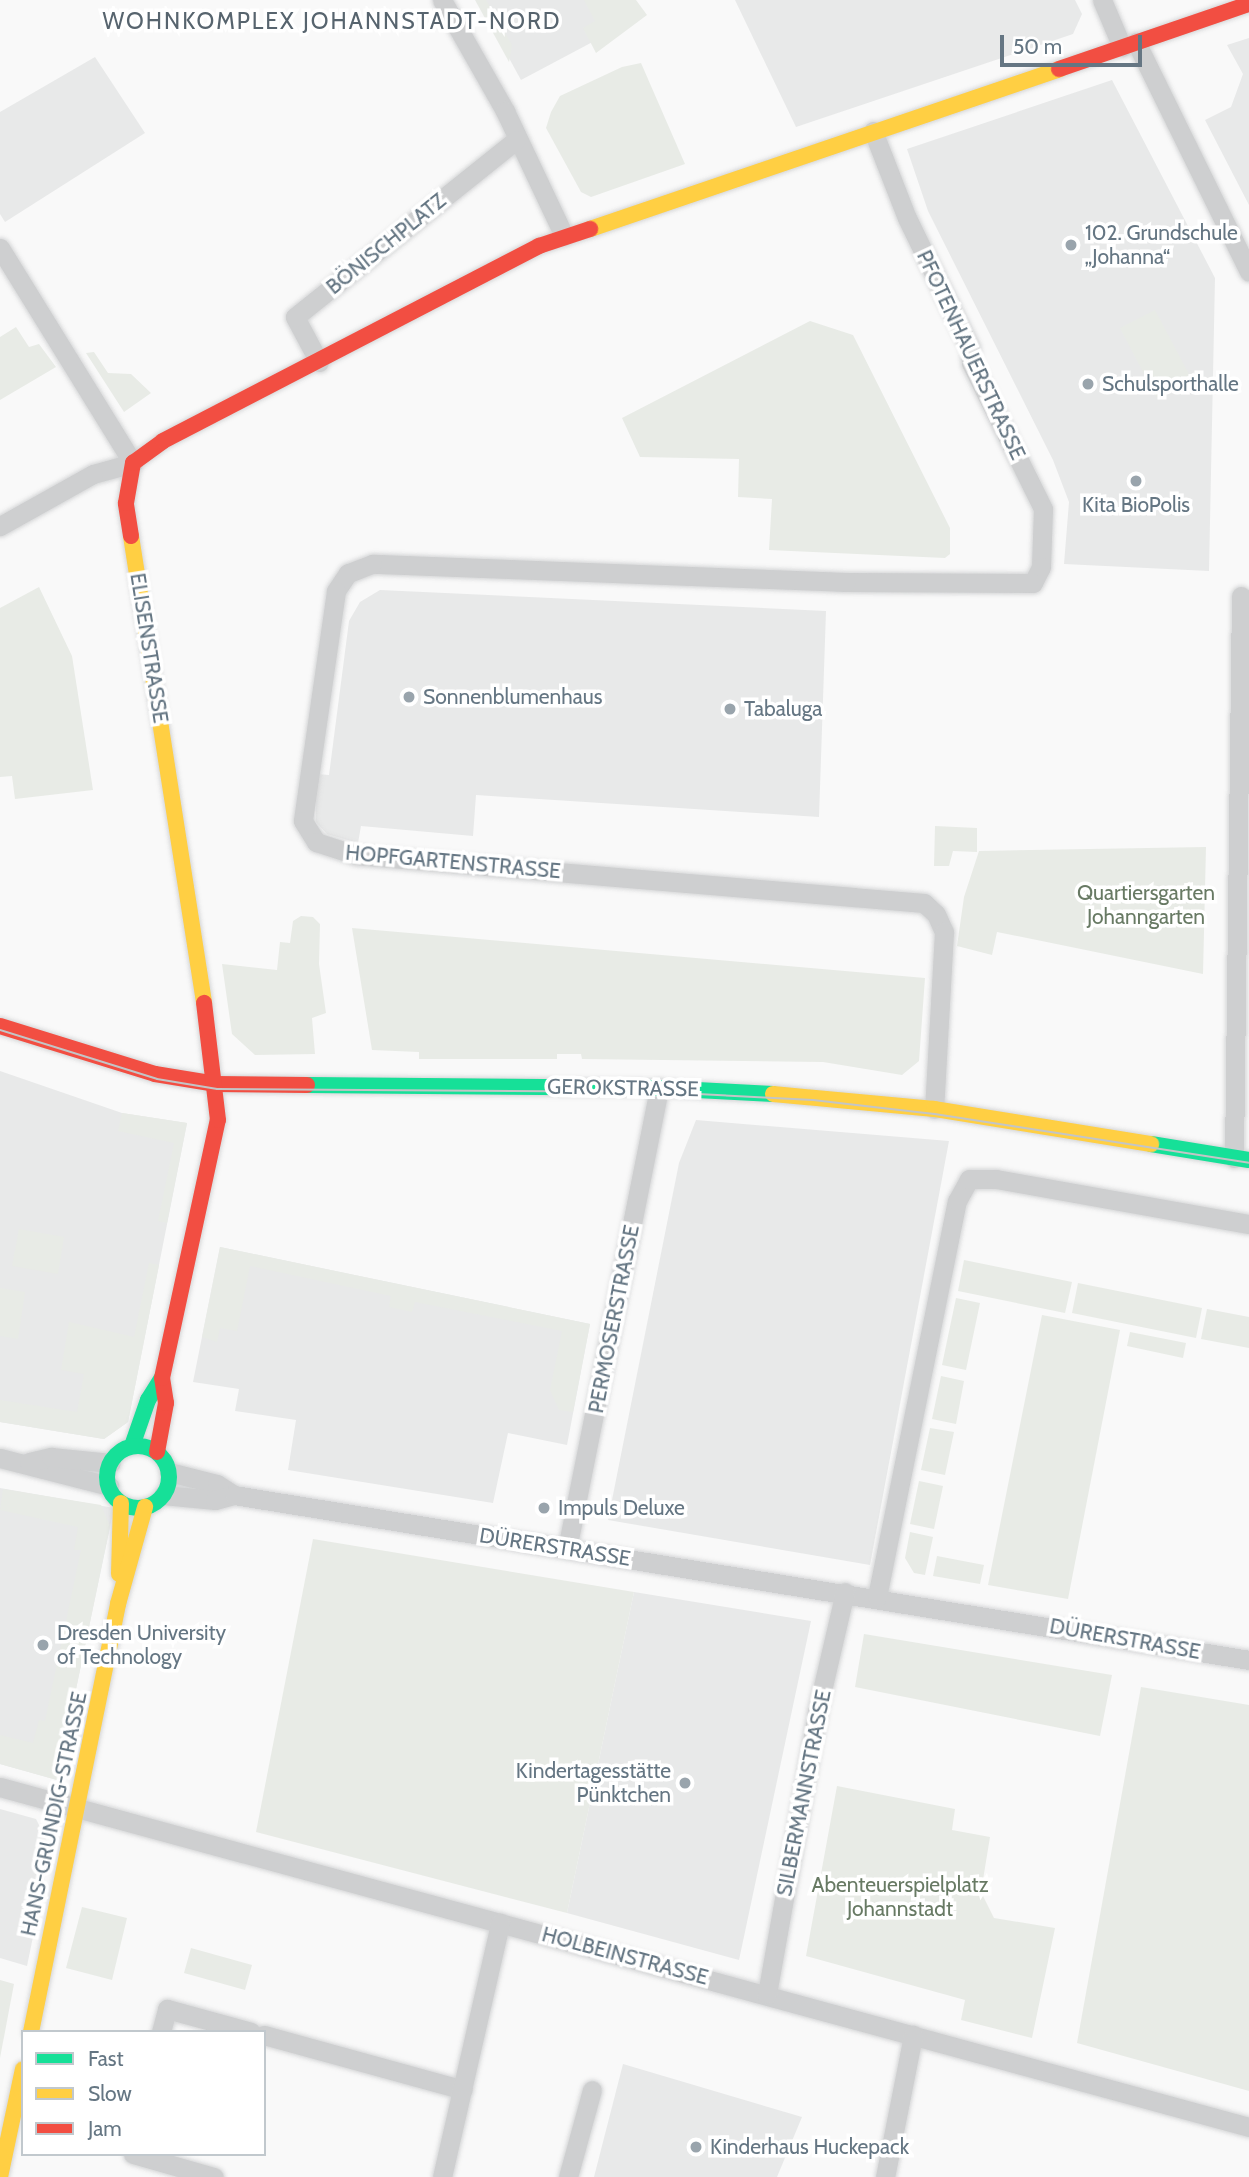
<!DOCTYPE html>
<meta charset="utf-8">
<style>
body{margin:0}
#map{position:relative;width:1249px;height:2177px;overflow:hidden;background:#f9f9f9;font-family:Cabin,sans-serif}
div>[style]{position:absolute}
[style*='--x']{left:calc(var(--x)*1px);top:calc(var(--y)*1px);width:calc(var(--w)*1px);rotate:calc(var(--a)*1deg)}
.built>*{inset:0;background:#e8e9e9}
.green>*{inset:0;background:#e8ebe6}
.roads{filter:drop-shadow(0 0 2px #d5d6d7) drop-shadow(0 0 2px #d5d6d7)}
.street>*{height:19px;margin:-9.5px;padding:0 9.5px;transform-origin:9.5px;border-radius:9.5px;background:#cecfd0}
.fast>*{height:16px;margin:-8px;padding:0 8px;transform-origin:8px;border-radius:8px;background:#16e098}
.fast>.ring{margin:-8px;padding:0;box-sizing:content-box;background:none;border:16px solid #16e098;border-radius:50%}
.slow>*{height:16px;margin:-8px;padding:0 8px;transform-origin:8px;border-radius:8px;background:#ffcf43}
.jam>*{height:16px;margin:-8px;padding:0 8px;transform-origin:8px;border-radius:8px;background:#f24e42}
.tram>*{height:2px;margin:-1px;padding:0 1px;transform-origin:1px;border-radius:1px;background:#c3c5c6}
.dots>*{width:19px;height:19px;translate:-50% -50%;box-sizing:border-box;border:4px solid #fff;border-radius:50%}
span{translate:-50% -50%;white-space:nowrap;text-align:center;line-height:1.15;-webkit-text-stroke:7px #fff;paint-order:stroke}
.poi-label{font-size:21px;color:#657683}
.left{translate:0 -50%;text-align:left}
.right{translate:-100% -50%;text-align:right}
.street-label{font-size:21px;color:#657683}
.park-label{font-size:21px;color:#687a64}
.neighbourhood-label{font-size:23px;color:#57646e;letter-spacing:2px}
.legend{position:absolute;left:21px;top:2030px;width:245px;height:126px;box-sizing:border-box;background:#fff;border:2px solid #c1c8cd;margin:0;padding:9px 12px;list-style:none;font-size:21px;color:#657683}
.legend li{display:flex;align-items:center;gap:14px;height:35px}
.legend b{width:35px;border:2px solid #c1c8cd}
.scale{position:absolute;left:1000px;top:35px;width:142px;height:32px;box-sizing:border-box;border:4px solid #657683;border-top:0;padding-left:9px;font-size:21px;line-height:24px;white-space:nowrap;color:#657683;-webkit-text-stroke:5px #fff;paint-order:stroke}
</style>
<div id="map">
<div class="built">
<div style="clip-path:polygon(477px 0,600px 0,617px 29px,521px 80px)"></div>
<div style="clip-path:polygon(735px 0,1075px 0,1082px 14px,1073px 34px,796px 127px)"></div>
<div style="clip-path:polygon(1249px 38px,1249px 205px,1205px 120px,1231px 107px,1243px 74px,1227px 45px)"></div>
<div style="clip-path:polygon(95px 57px,145px 133px,5px 222px,0 214px,0 112px)"></div>
<div style="clip-path:polygon(1112px 80px,1215px 278px,1209px 571px,1064px 564px,1069px 502px,1053px 460px,928px 211px,907px 149px)"></div>
<div style="clip-path:polygon(380px 590px,826px 611px,819px 817px,476px 795px,473px 836px,361px 826px,358px 843px,327px 834px,316px 822px,316px 774px,329px 775px,349px 621px,360px 602px)"></div>
<div style="clip-path:polygon(0 1071px,122px 1113px,187px 1123px,128px 1422px,104px 1439px,0 1422px)"></div>
<div style="clip-path:polygon(696px 1120px,949px 1141px,870px 1565px,608px 1520px,679px 1163px)"></div>
<div style="clip-path:polygon(220px 1247px,590px 1324px,567px 1445px,508px 1433px,493px 1503px,288px 1470px,296px 1420px,235px 1411px,239px 1389px,193px 1382px)"></div>
<div style="clip-path:polygon(0 1488px,114px 1508px,57px 1780px,0 1764px)"></div>
<div style="clip-path:polygon(634px 1592px,811px 1621px,739px 1960px,567px 1913px)"></div>
<div style="clip-path:polygon(0 1809px,36px 1819px,51px 1849px,27px 1966px,0 1958px)"></div>
<div style="clip-path:polygon(623px 2064px,802px 2117px,777px 2177px,594px 2177px)"></div>
</div>
<div class="green">
<div style="clip-path:polygon(475px 0,486px 0,512px 45px,509px 62px)"></div>
<div style="clip-path:polygon(584px 0,636px 0,647px 15px,596px 53px,583px 28px,595px 21px)"></div>
<div style="clip-path:polygon(641px 63px,685px 164px,591px 197px,581px 192px,546px 128px,551px 112px,560px 96px,622px 67px)"></div>
<div style="clip-path:polygon(1155px 310px,1191px 378px,1156px 397px,1120px 328px)"></div>
<div style="clip-path:polygon(810px 321px,853px 335px,950px 528px,950px 554px,945px 558px,769px 550px,772px 499px,738px 497px,739px 459px,640px 457px,622px 418px)"></div>
<div style="clip-path:polygon(16px 327px,29px 347px,39px 344px,56px 367px,0 400px,0 337px)"></div>
<div style="clip-path:polygon(94px 352px,108px 373px,131px 374px,151px 393px,124px 412px,86px 353px)"></div>
<div style="clip-path:polygon(39px 587px,72px 656px,93px 790px,15px 799px,12px 776px,0 777px,0 608px)"></div>
<div style="clip-path:polygon(935px 826px,977px 828px,977px 852px,953px 851px,949px 866px,934px 866px)"></div>
<div style="clip-path:polygon(1206px 847px,1203px 974px,997px 932px,992px 955px,957px 946px,964px 897px,979px 851px)"></div>
<div style="clip-path:polygon(301px 916px,313px 917px,320px 924px,319px 964px,326px 1013px,312px 1018px,315px 1054px,255px 1055px,232px 1034px,222px 964px,277px 970px,280px 942px,290px 943px,293px 921px)"></div>
<div style="clip-path:polygon(352px 928px,925px 978px,919px 1061px,902px 1075px,823px 1062px,582px 1059px,581px 1054px,557px 1054px,557px 1059px,419px 1059px,419px 1052px,372px 1050px)"></div>
<div style="clip-path:polygon(122px 1113px,187px 1123px,167px 1223px,158px 1221px,174px 1143px,118px 1131px)"></div>
<div style="clip-path:polygon(19px 1229px,64px 1237px,58px 1274px,12px 1266px)"></div>
<div style="clip-path:polygon(220px 1247px,590px 1324px,573px 1412px,559px 1410px,550px 1390px,562px 1331px,415px 1302px,412px 1312px,389px 1307px,391px 1296px,250px 1266px,237px 1331px,220px 1328px,217px 1342px,202px 1337px)"></div>
<div style="clip-path:polygon(964px 1260px,1072px 1282px,1065px 1313px,958px 1291px)"></div>
<div style="clip-path:polygon(149px 1263px,159px 1265px,128px 1422px,104px 1439px,0 1422px,0 1400px,77px 1412px,84px 1374px,61px 1370px,69px 1322px,134px 1337px)"></div>
<div style="clip-path:polygon(1078px 1283px,1202px 1308px,1196px 1338px,1072px 1313px)"></div>
<div style="clip-path:polygon(0 1288px,25px 1292px,18px 1339px,0 1336px)"></div>
<div style="clip-path:polygon(956px 1298px,980px 1303px,966px 1370px,942px 1365px)"></div>
<div style="clip-path:polygon(1207px 1309px,1249px 1317px,1249px 1348px,1201px 1339px)"></div>
<div style="clip-path:polygon(1042px 1315px,1120px 1330px,1068px 1599px,988px 1585px)"></div>
<div style="clip-path:polygon(1130px 1332px,1186px 1343px,1183px 1358px,1127px 1346px)"></div>
<div style="clip-path:polygon(941px 1376px,964px 1381px,956px 1424px,932px 1419px)"></div>
<div style="clip-path:polygon(930px 1428px,954px 1432px,945px 1475px,921px 1470px)"></div>
<div style="clip-path:polygon(919px 1481px,943px 1486px,934px 1529px,910px 1524px)"></div>
<div style="clip-path:polygon(3px 1489px,101px 1505px,110px 1526px,57px 1780px,0 1764px,0 1735px,33px 1743px,39px 1720px,45px 1721px,81px 1550px,74px 1550px,78px 1527px,0 1510px)"></div>
<div style="clip-path:polygon(910px 1532px,933px 1537px,925px 1575px,914px 1573px,905px 1558px)"></div>
<div style="clip-path:polygon(313px 1539px,634px 1592px,567px 1913px,256px 1832px)"></div>
<div style="clip-path:polygon(937px 1556px,984px 1565px,980px 1584px,933px 1576px)"></div>
<div style="clip-path:polygon(864px 1634px,1112px 1675px,1100px 1736px,855px 1687px)"></div>
<div style="clip-path:polygon(1141px 1687px,1249px 1705px,1249px 2091px,1077px 2043px)"></div>
<div style="clip-path:polygon(837px 1786px,955px 1809px,952px 1830px,990px 1837px,981px 1892px,994px 1918px,1055px 1928px,1032px 2038px,961px 2020px,965px 2000px,806px 1956px)"></div>
<div style="clip-path:polygon(82px 1907px,127px 1918px,112px 1980px,66px 1968px)"></div>
<div style="clip-path:polygon(191px 1948px,252px 1965px,245px 1990px,184px 1973px)"></div>
<div style="clip-path:polygon(0 1980px,14px 1984px,0 2058px)"></div>
</div>
<div class="roads">
<div class="street">
<div style="--x:442;--y:0;--w:128;--a:60.4"></div>
<div style="--x:505;--y:111;--w:138;--a:64.7"></div>
<div style="--x:1102;--y:0;--w:51;--a:66.9"></div>
<div style="--x:1136;--y:42;--w:256;--a:63.8"></div>
<div style="--x:873;--y:131;--w:93;--a:68.7"></div>
<div style="--x:907;--y:218;--w:144;--a:64.1"></div>
<div style="--x:970;--y:348;--w:15;--a:86"></div>
<div style="--x:971;--y:363;--w:163;--a:63.7"></div>
<div style="--x:1043;--y:509;--w:58;--a:92"></div>
<div style="--x:1041;--y:567;--w:18;--a:117"></div>
<div style="--x:1033;--y:583;--w:187;--a:-179.7"></div>
<div style="--x:846;--y:582;--w:474;--a:-177.8"></div>
<div style="--x:372;--y:564;--w:26;--a:159"></div>
<div style="--x:348;--y:573;--w:22;--a:124"></div>
<div style="--x:336;--y:591;--w:232;--a:98.2"></div>
<div style="--x:303;--y:821;--w:25;--a:58"></div>
<div style="--x:316;--y:842;--w:42;--a:18"></div>
<div style="--x:356;--y:855;--w:570;--a:4.83"></div>
<div style="--x:924;--y:903;--w:16;--a:43"></div>
<div style="--x:936;--y:914;--w:20;--a:66"></div>
<div style="--x:944;--y:932;--w:177;--a:93.2"></div>
<div style="--x:0;--y:248;--w:253;--a:58.3"></div>
<div style="--x:133;--y:463;--w:41;--a:164.6"></div>
<div style="--x:93;--y:474;--w:107;--a:150.8"></div>
<div style="--x:319;--y:362;--w:51;--a:-118.1"></div>
<div style="--x:295;--y:317;--w:283;--a:-38.7"></div>
<div style="--x:1234;--y:1158;--w:562;--a:-89.29"></div>
<div style="--x:0;--y:1458;--w:113;--a:14.4"></div>
<div style="--x:29;--y:1462;--w:23;--a:-13"></div>
<div style="--x:51;--y:1457;--w:60;--a:5.7"></div>
<div style="--x:169;--y:1472;--w:49;--a:14"></div>
<div style="--x:217;--y:1484;--w:20;--a:33"></div>
<div style="--x:163;--y:1495;--w:52;--a:5.5"></div>
<div style="--x:215;--y:1500;--w:20;--a:-15"></div>
<div style="--x:234;--y:1495;--w:1028;--a:9.23"></div>
<div style="--x:567;--y:1549;--w:470;--a:-78.7"></div>
<div style="--x:877;--y:1597;--w:404;--a:-78.6"></div>
<div style="--x:957;--y:1201;--w:25;--a:-61"></div>
<div style="--x:969;--y:1179;--w:27;--a:0"></div>
<div style="--x:996;--y:1179;--w:257;--a:10.1"></div>
<div style="--x:0;--y:1787;--w:1294;--a:15.23"></div>
<div style="--x:767;--y:1994;--w:286;--a:-79.9"></div>
<div style="--x:817;--y:1712;--w:123;--a:-76.9"></div>
<div style="--x:161;--y:2032;--w:24;--a:-75"></div>
<div style="--x:167;--y:2009;--w:87;--a:15.3"></div>
<div style="--x:264;--y:2035;--w:206;--a:15.4"></div>
<div style="--x:133;--y:2154;--w:84;--a:15.9"></div>
<div style="--x:442;--y:2177;--w:261;--a:-77.1"></div>
<div style="--x:568;--y:2177;--w:90;--a:-74.6"></div>
<div style="--x:885;--y:2177;--w:145;--a:-78.8"></div>
</div>
<div class="fast">
<div style="--x:307;--y:1085;--w:352;--a:0.5"></div>
<div style="--x:659;--y:1088;--w:114;--a:3"></div>
<div style="--x:1151;--y:1144;--w:99;--a:9.3"></div>
<div style="--x:132;--y:1446;--w:49;--a:-70.8"></div>
<div style="--x:148;--y:1400;--w:26;--a:-58"></div>
<div class="ring" style="left:107px;top:1446px;width:46px;height:46px"></div>
</div>
<div class="slow">
<div style="--x:590;--y:229;--w:496;--a:-18.8"></div>
<div style="--x:131;--y:536;--w:473;--a:81.1"></div>
<div style="--x:773;--y:1094;--w:162;--a:5.3"></div>
<div style="--x:934;--y:1109;--w:220;--a:9.2"></div>
<div style="--x:119;--y:1574;--w:71;--a:-88.4"></div>
<div style="--x:31;--y:2032;--w:437;--a:-78.5"></div>
<div style="--x:118;--y:1604;--w:101;--a:-74.4"></div>
<div style="--x:0;--y:2177;--w:110;--a:-78"></div>
</div>
<div class="jam">
<div style="--x:1059;--y:69;--w:201;--a:-18.9"></div>
<div style="--x:131;--y:536;--w:33;--a:-99"></div>
<div style="--x:126;--y:503;--w:41;--a:-80.1"></div>
<div style="--x:133;--y:463;--w:37;--a:-36"></div>
<div style="--x:163;--y:441;--w:424;--a:-27.4"></div>
<div style="--x:539;--y:246;--w:54;--a:-18.4"></div>
<div style="--x:0;--y:1026;--w:162;--a:17.2"></div>
<div style="--x:155;--y:1074;--w:62;--a:9.3"></div>
<div style="--x:216;--y:1084;--w:91;--a:0.6"></div>
<div style="--x:157;--y:1452;--w:50;--a:-79.6"></div>
<div style="--x:166;--y:1403;--w:25;--a:-99"></div>
<div style="--x:162;--y:1378;--w:264;--a:-77.8"></div>
<div style="--x:218;--y:1120;--w:118;--a:-96.8"></div>
</div>
</div>
<div class="tram">
<div style="--x:0;--y:1030;--w:164;--a:17.3"></div>
<div style="--x:157;--y:1079;--w:61;--a:9.5"></div>
<div style="--x:217;--y:1089;--w:442;--a:0.4"></div>
<div style="--x:659;--y:1092;--w:154;--a:3"></div>
<div style="--x:813;--y:1100;--w:122;--a:6.6"></div>
<div style="--x:934;--y:1114;--w:319;--a:8.8"></div>
</div>
<div class="dots">
<div style="left:1071px;top:245px;background:#99a4ac"></div>
<div style="left:1088px;top:384px;background:#99a4ac"></div>
<div style="left:1136px;top:481px;background:#99a4ac"></div>
<div style="left:409px;top:697px;background:#99a4ac"></div>
<div style="left:730px;top:709px;background:#99a4ac"></div>
<div style="left:544px;top:1508px;background:#99a4ac"></div>
<div style="left:43px;top:1645px;background:#99a4ac"></div>
<div style="left:685px;top:1783px;background:#99a4ac"></div>
<div style="left:696px;top:2147px;background:#99a4ac"></div>
</div>
<div class="poi-label">
<span class="left" style="left:1085px;top:245px">102. Grundschule<br>„Johanna“</span>
<span class="left" style="left:1102px;top:384px">Schulsporthalle</span>
<span style="left:1136px;top:505px">Kita BioPolis</span>
<span class="left" style="left:423px;top:697px">Sonnenblumenhaus</span>
<span class="left" style="left:744px;top:709px">Tabaluga</span>
<span class="left" style="left:558px;top:1508px">Impuls Deluxe</span>
<span class="left" style="left:57px;top:1645px">Dresden University<br>of Technology</span>
<span class="right" style="left:671px;top:1783px">Kindertagesstätte<br>Pünktchen</span>
<span class="left" style="left:710px;top:2147px">Kinderhaus Huckepack</span>
</div>
<div class="street-label">
<span style="left:386px;top:244px;rotate:-39deg">BÖNISCHPLATZ</span>
<span style="left:971px;top:355px;rotate:65deg">PFOTENHAUERSTRASSE</span>
<span style="left:149px;top:648px;rotate:81deg">ELISENSTRASSE</span>
<span style="left:453px;top:862px;rotate:5deg">HOPFGARTENSTRASSE</span>
<span style="left:623px;top:1088px;rotate:1deg">GEROKSTRASSE</span>
<span style="left:614px;top:1319px;rotate:-79deg">PERMOSERSTRASSE</span>
<span style="left:555px;top:1547px;rotate:9deg">DÜRERSTRASSE</span>
<span style="left:1125px;top:1639px;rotate:10deg">DÜRERSTRASSE</span>
<span style="left:804px;top:1793px;rotate:-79deg">SILBERMANNSTRASSE</span>
<span style="left:54px;top:1814px;rotate:-78deg">HANS-GRUNDIG-STRASSE</span>
<span style="left:625px;top:1956px;rotate:15deg">HOLBEINSTRASSE</span>
</div>
<div class="park-label">
<span style="left:1146px;top:905px">Quartiersgarten<br>Johanngarten</span>
<span style="left:900px;top:1897px">Abenteuerspielplatz<br>Johannstadt</span>
</div>
<div class="neighbourhood-label">
<span style="left:332px;top:21px">WOHNKOMPLEX JOHANNSTADT-NORD</span>
</div>
<ul class="legend">
<li><b style="height:9px;background:#16e098"></b>Fast</li>
<li><b style="height:9px;background:#ffcf43"></b>Slow</li>
<li><b style="height:9px;background:#f24e42"></b>Jam</li>
</ul>
<div class="scale">50 m</div>
</div>
